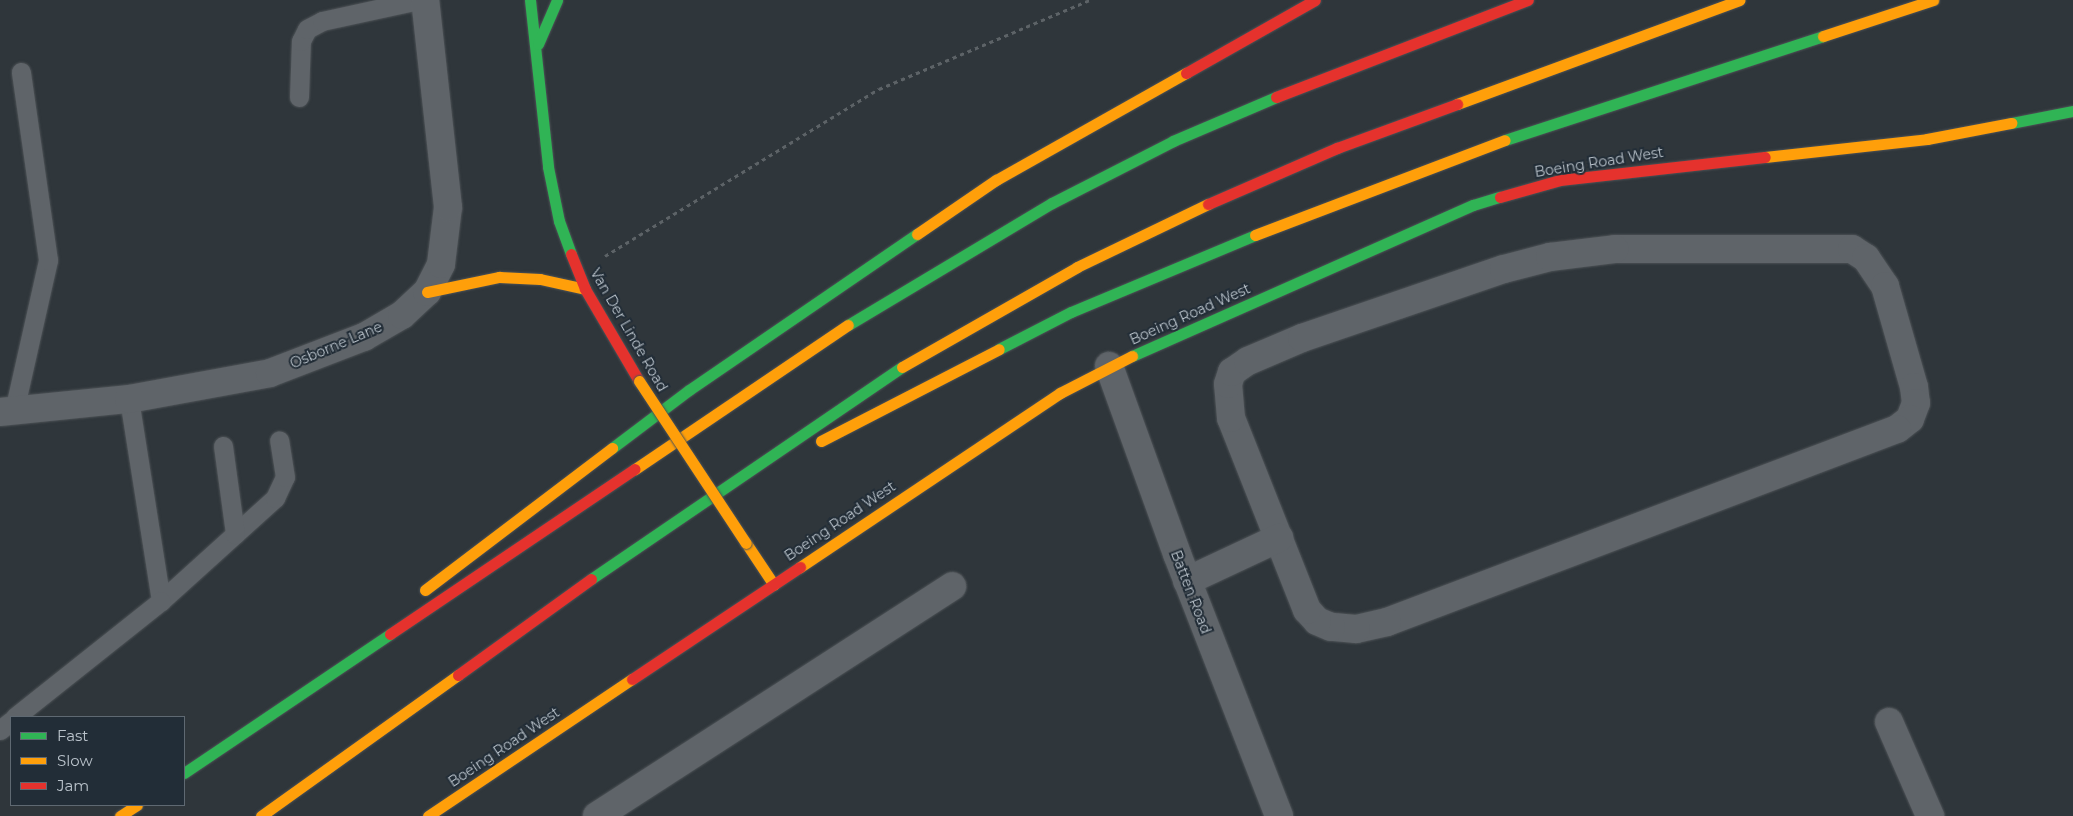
<!DOCTYPE html>
<style>
body{margin:0}
#map{position:relative;width:2073px;height:816px;overflow:hidden;background:#2f363b;font-family:Montserrat,sans-serif}
div>[style]{position:absolute}
[style*='--x']{left:calc(var(--x)*1px);top:calc(var(--y)*1px);width:calc(var(--w)*1px);rotate:calc(var(--a)*1deg)}
.path>*{height:3px;margin-top:-1.5px;transform-origin:0;background:repeating-linear-gradient(90deg,#5d6367 0 4px,transparent 0 8px)}
.roads{filter:drop-shadow(0 0 1px #4d5256) drop-shadow(0 0 1px #4d5256)}
.lane>*{height:19px;margin:-9.5px;padding:0 9.5px;transform-origin:9.5px;border-radius:9.5px;background:#5f6469}
.street>*{height:28px;margin:-14px;padding:0 14px;transform-origin:14px;border-radius:14px;background:#5f6469}
.fast>*{height:11px;margin:-5.5px;padding:0 5.5px;transform-origin:5.5px;border-radius:5.5px;background:#30b455}
.slow>*{height:11px;margin:-5.5px;padding:0 5.5px;transform-origin:5.5px;border-radius:5.5px;background:#ff9f0a}
.jam>*{height:11px;margin:-5.5px;padding:0 5.5px;transform-origin:5.5px;border-radius:5.5px;background:#e5322d}
.bridges{filter:drop-shadow(0 0 1px #4d5256) drop-shadow(0 0 1px #4d5256)}
.slow-bridge>*{height:11px;margin:-5.5px;padding:0 5.5px;transform-origin:5.5px;border-radius:5.5px;background:#ff9f0a}
span{translate:-50% -50%;white-space:nowrap;text-align:center;line-height:1.15;-webkit-text-stroke:4px #222d37;paint-order:stroke}
.street-label{font-size:14px;color:#bac3cb}
.legend{position:absolute;left:10px;top:716px;width:175px;height:90px;box-sizing:border-box;background:#222d37;border:1px solid #5f6972;margin:0;padding:6px 9px;list-style:none;font-size:15px;color:#bac3cb}
.legend li{display:flex;align-items:center;gap:10px;height:25px}
.legend b{width:25px;border:1px solid #5f6972}
</style>
<div id="map">
<div class="path">
<div style="--x:605;--y:256;--w:321;--a:-31.4"></div>
<div style="--x:879;--y:89;--w:229;--a:-22.9"></div>
</div>
<div class="roads">
<div class="lane">
<div style="--x:299;--y:97;--w:56;--a:-88"></div>
<div style="--x:301;--y:41;--w:13;--a:-63"></div>
<div style="--x:307;--y:29;--w:17;--a:-28"></div>
<div style="--x:322;--y:21;--w:98;--a:-12.3"></div>
<div style="--x:129;--y:399;--w:205;--a:81"></div>
<div style="--x:161;--y:601;--w:154;--a:-42.1"></div>
<div style="--x:275;--y:498;--w:23;--a:-65"></div>
<div style="--x:285;--y:477;--w:37;--a:-99"></div>
<div style="--x:14;--y:411;--w:155;--a:-77.3"></div>
<div style="--x:48;--y:260;--w:190;--a:-98.2"></div>
<div style="--x:223;--y:446;--w:89;--a:82.2"></div>
<div style="--x:15;--y:717;--w:186;--a:-38.5"></div>
<div style="--x:0;--y:730;--w:14;--a:-39"></div>
</div>
<div class="street">
<div style="--x:1615;--y:249;--w:237;--a:0"></div>
<div style="--x:1852;--y:249;--w:17;--a:33"></div>
<div style="--x:1866;--y:258;--w:34;--a:56"></div>
<div style="--x:1885;--y:286;--w:105;--a:74"></div>
<div style="--x:1914;--y:387;--w:16;--a:83"></div>
<div style="--x:1916;--y:403;--w:17;--a:111"></div>
<div style="--x:1910;--y:419;--w:16;--a:142"></div>
<div style="--x:1897;--y:429;--w:545;--a:159.27"></div>
<div style="--x:1387;--y:622;--w:32;--a:167"></div>
<div style="--x:1356;--y:629;--w:25;--a:-175"></div>
<div style="--x:1331;--y:627;--w:15;--a:-157"></div>
<div style="--x:1317;--y:621;--w:15;--a:-132"></div>
<div style="--x:1307;--y:610;--w:206;--a:-111.6"></div>
<div style="--x:1231;--y:418;--w:34;--a:-95"></div>
<div style="--x:1228;--y:384;--w:13;--a:-72"></div>
<div style="--x:1232;--y:372;--w:19;--a:-35"></div>
<div style="--x:1248;--y:361;--w:59;--a:-23.1"></div>
<div style="--x:1302;--y:338;--w:213;--a:-18.9"></div>
<div style="--x:1504;--y:269;--w:48;--a:-14.6"></div>
<div style="--x:1550;--y:257;--w:65;--a:-7"></div>
<div style="--x:1109;--y:366;--w:200;--a:70.1"></div>
<div style="--x:1177;--y:554;--w:281;--a:68.7"></div>
<div style="--x:0;--y:412;--w:130;--a:-5.8"></div>
<div style="--x:129;--y:399;--w:143;--a:-10.4"></div>
<div style="--x:270;--y:373;--w:101;--a:-21"></div>
<div style="--x:364;--y:337;--w:44;--a:-30.1"></div>
<div style="--x:402;--y:315;--w:34;--a:-43"></div>
<div style="--x:427;--y:292;--w:31;--a:-63"></div>
<div style="--x:441;--y:264;--w:57;--a:-83"></div>
<div style="--x:448;--y:207;--w:208;--a:-96.3"></div>
<div style="--x:1187;--y:581;--w:102;--a:-25.1"></div>
<div style="--x:1889;--y:722;--w:103;--a:66.4"></div>
<div style="--x:597;--y:816;--w:423;--a:-32.9"></div>
</div>
<div class="fast">
<div style="--x:530;--y:0;--w:168;--a:83.8"></div>
<div style="--x:548;--y:167;--w:55;--a:78.5"></div>
<div style="--x:559;--y:221;--w:35;--a:70"></div>
<div style="--x:538;--y:44;--w:48;--a:-66.6"></div>
<div style="--x:2011;--y:123;--w:63;--a:-11"></div>
<div style="--x:1505;--y:140;--w:335;--a:-18.1"></div>
<div style="--x:848;--y:325;--w:238;--a:-30.9"></div>
<div style="--x:1052;--y:203;--w:136;--a:-27.1"></div>
<div style="--x:1173;--y:141;--w:112;--a:-23.1"></div>
<div style="--x:999;--y:349;--w:81;--a:-27.2"></div>
<div style="--x:1071;--y:312;--w:199;--a:-22.7"></div>
<div style="--x:1132;--y:356;--w:373;--a:-23.9"></div>
<div style="--x:1473;--y:205;--w:28;--a:-17"></div>
<div style="--x:612;--y:448;--w:96;--a:-37"></div>
<div style="--x:689;--y:390;--w:276;--a:-34.4"></div>
<div style="--x:591;--y:579;--w:376;--a:-34.3"></div>
<div style="--x:184;--y:773;--w:249;--a:-34"></div>
</div>
<div class="slow">
<div style="--x:1823;--y:36;--w:116;--a:-18.1"></div>
<div style="--x:1457;--y:104;--w:301;--a:-20.2"></div>
<div style="--x:1765;--y:157;--w:163;--a:-6.3"></div>
<div style="--x:1927;--y:139;--w:86;--a:-10.8"></div>
<div style="--x:917;--y:234;--w:96;--a:-34.4"></div>
<div style="--x:996;--y:180;--w:218;--a:-29.4"></div>
<div style="--x:1255;--y:235;--w:267;--a:-20.8"></div>
<div style="--x:427;--y:292;--w:74;--a:-11.8"></div>
<div style="--x:499;--y:277;--w:41;--a:2.8"></div>
<div style="--x:540;--y:279;--w:46;--a:12.5"></div>
<div style="--x:902;--y:367;--w:202;--a:-29.7"></div>
<div style="--x:1077;--y:267;--w:145;--a:-25.7"></div>
<div style="--x:821;--y:441;--w:200;--a:-27.3"></div>
<div style="--x:635;--y:469;--w:257;--a:-34.1"></div>
<div style="--x:746;--y:543;--w:50;--a:56.3"></div>
<div style="--x:800;--y:567;--w:313;--a:-33.8"></div>
<div style="--x:1060;--y:393;--w:81;--a:-27.2"></div>
<div style="--x:425;--y:590;--w:235;--a:-37.2"></div>
<div style="--x:120;--y:816;--w:20;--a:-33"></div>
<div style="--x:261;--y:816;--w:242;--a:-35.6"></div>
<div style="--x:428;--y:816;--w:246;--a:-33.9"></div>
</div>
<div class="jam">
<div style="--x:1186;--y:73;--w:148;--a:-29.5"></div>
<div style="--x:1276;--y:97;--w:270;--a:-21.1"></div>
<div style="--x:1500;--y:197;--w:62;--a:-15.8"></div>
<div style="--x:1560;--y:180;--w:206;--a:-6.4"></div>
<div style="--x:1208;--y:204;--w:141;--a:-23.5"></div>
<div style="--x:1337;--y:148;--w:128;--a:-20.1"></div>
<div style="--x:571;--y:254;--w:38;--a:68"></div>
<div style="--x:585;--y:289;--w:107;--a:59.6"></div>
<div style="--x:390;--y:634;--w:295;--a:-34"></div>
<div style="--x:458;--y:675;--w:164;--a:-35.8"></div>
<div style="--x:632;--y:679;--w:202;--a:-33.7"></div>
</div>
</div>
<div class="bridges">
<div class="slow-bridge">
<div style="--x:639;--y:381;--w:194;--a:56.6"></div>
</div>
</div>
<div class="street-label">
<span style="left:1599px;top:162px;rotate:-9deg">Boeing Road West</span>
<span style="left:1190px;top:314px;rotate:-24deg">Boeing Road West</span>
<span style="left:629px;top:330px;rotate:60deg">Van Der Linde Road</span>
<span style="left:336px;top:345px;rotate:-23deg">Osborne Lane</span>
<span style="left:840px;top:521px;rotate:-34deg">Boeing Road West</span>
<span style="left:1191px;top:592px;rotate:69deg">Batten Road</span>
<span style="left:504px;top:747px;rotate:-34deg">Boeing Road West</span>
</div>
<ul class="legend">
<li><b style="height:6px;background:#30b455"></b>Fast</li>
<li><b style="height:6px;background:#ff9f0a"></b>Slow</li>
<li><b style="height:6px;background:#e5322d"></b>Jam</li>
</ul>
</div>
